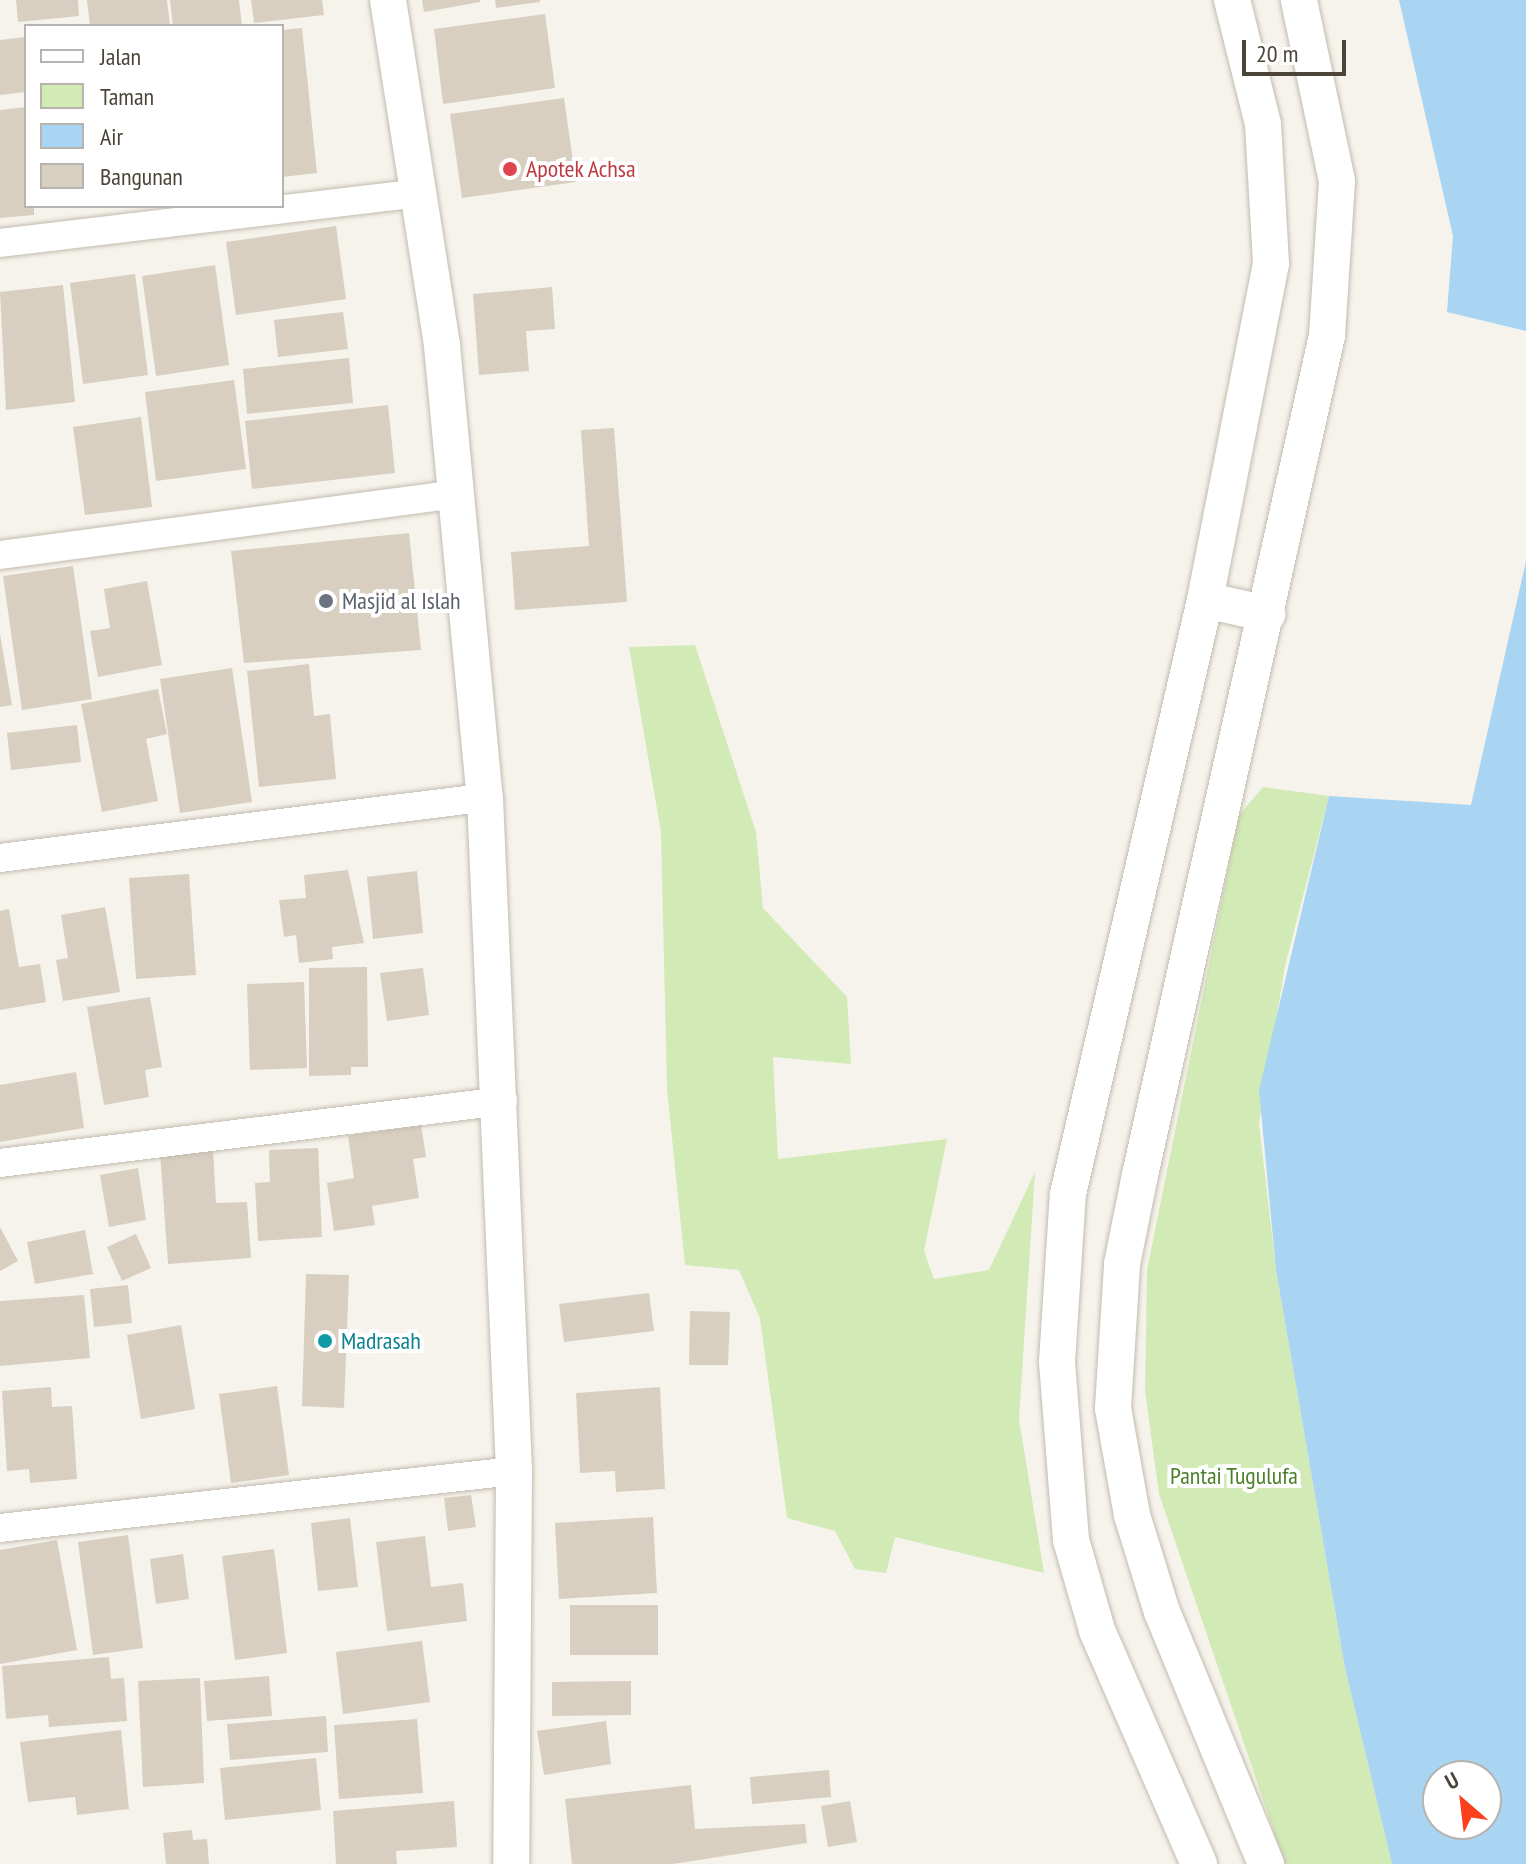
<!DOCTYPE html>
<style>
body{margin:0}
#map{position:relative;width:1526px;height:1864px;overflow:hidden;background:#f6f3ec;font-family:"PT Sans Narrow",sans-serif}
div>[style]{position:absolute}
[style*='--x']{left:calc(var(--x)*1px);top:calc(var(--y)*1px);width:calc(var(--w)*1px);rotate:calc(var(--a)*1deg)}
.green>*{inset:0;background:#d2eab5}
.water>*{inset:0;background:#a9d4f2}
.building>*{inset:0;background:#d8cfc1}
.roads{filter:drop-shadow(0 0 2px #c2bbae) drop-shadow(0 0 2px #c2bbae)}
.minor>*{height:28px;margin:-14px;padding:0 14px;transform-origin:14px;border-radius:14px;background:#fff}
.tertiary>*{height:36px;margin:-18px;padding:0 18px;transform-origin:18px;border-radius:18px;background:#fff}
.dots>*{width:22px;height:22px;translate:-50% -50%;box-sizing:border-box;border:4px solid #fff;border-radius:50%}
span{translate:-50% -50%;white-space:nowrap;text-align:center;line-height:1.15;-webkit-text-stroke:8px #fff;paint-order:stroke}
.health-label{font-size:24px;color:#be3a42}
.left{translate:0 -50%;text-align:left}
.worship-label{font-size:24px;color:#5b616d}
.culture-label{font-size:24px;color:#0d838f}
.park-label{font-size:24px;color:#4a7f2a}
.legend{position:absolute;left:24px;top:24px;width:260px;height:184px;box-sizing:border-box;background:#fff;border:2px solid #b7b4b0;margin:0;padding:10px 14px;list-style:none;font-size:24px;color:#4b4439}
.legend li{display:flex;align-items:center;gap:16px;height:40px}
.legend b{width:40px;border:2px solid #b7b4b0}
.north{position:absolute;left:1422px;top:1760px;width:80px;height:80px;box-sizing:border-box;background:#fff;border:2px solid #b7b4b0;border-radius:50%;rotate:332deg;font-size:22px;font-weight:700;line-height:32px;text-align:center;color:#4b4439}
.north::after{content:'';display:block;margin:auto;width:28px;height:36px;background:#fc3f1d;clip-path:polygon(50% 0,100% 100%,50% 72%,0 100%)}
.scale{position:absolute;left:1242px;top:40px;width:104px;height:36px;box-sizing:border-box;border:4px solid #4b4439;border-top:0;padding-left:10px;font-size:24px;line-height:28px;white-space:nowrap;color:#4b4439;-webkit-text-stroke:6px #fff;paint-order:stroke}
</style>
<div id="map">
<div class="green">
<div style="clip-path:polygon(695px 645px,756px 832px,763px 908px,847px 997px,851px 1064px,773px 1057px,778px 1159px,947px 1139px,924px 1251px,934px 1279px,989px 1270px,1035px 1172px,1019px 1419px,1044px 1573px,895px 1537px,886px 1573px,855px 1569px,835px 1531px,787px 1518px,760px 1318px,739px 1270px,685px 1265px,667px 1089px,661px 832px,629px 647px)"></div>
<div style="clip-path:polygon(1263px 787px,1329px 796px,1285px 966px,1259px 1123px,1276px 1270px,1345px 1668px,1392px 1864px,1285px 1864px,1159px 1494px,1145px 1391px,1147px 1270px,1239px 815px)"></div>
</div>
<div class="water">
<div style="clip-path:polygon(1399px 0,1526px 0,1526px 331px,1447px 312px,1453px 236px)"></div>
<div style="clip-path:polygon(evenodd,1526px 561px,1526px 1864px,1392px 1864px,1345px 1668px,1276px 1270px,1259px 1090px,1329px 796px,1471px 805px,1526px 561px,1438px 1776px,1486px 1776px,1486px 1824px,1438px 1824px,1438px 1776px)"></div>
</div>
<div class="building">
<div style="clip-path:polygon(16px 0,78px 0,79px 16px,18px 22px)"></div>
<div style="clip-path:polygon(87px 0,167px 0,170px 26px,90px 26px)"></div>
<div style="clip-path:polygon(170px 0,239px 0,242px 26px,173px 26px)"></div>
<div style="clip-path:polygon(251px 0,322px 0,324px 15px,254px 23px)"></div>
<div style="clip-path:polygon(422px 0,480px 0,480px 2px,424px 12px)"></div>
<div style="clip-path:polygon(495px 0,540px 0,540px 2px,496px 8px)"></div>
<div style="clip-path:polygon(545px 14px,555px 88px,443px 104px,434px 29px)"></div>
<div style="clip-path:polygon(302px 28px,317px 173px,282px 177px,282px 30px)"></div>
<div style="clip-path:polygon(26px 37px,26px 92px,0 95px,0 40px)"></div>
<div style="clip-path:polygon(564px 98px,576px 182px,462px 198px,450px 114px)"></div>
<div style="clip-path:polygon(26px 107px,26px 206px,34px 206px,34px 215px,0 218px,0 110px)"></div>
<div style="clip-path:polygon(336px 226px,346px 299px,236px 315px,226px 242px)"></div>
<div style="clip-path:polygon(215px 265px,229px 365px,156px 376px,142px 276px)"></div>
<div style="clip-path:polygon(135px 274px,148px 375px,83px 384px,70px 283px)"></div>
<div style="clip-path:polygon(63px 285px,75px 402px,6px 410px,0 292px)"></div>
<div style="clip-path:polygon(552px 287px,555px 329px,526px 331px,529px 371px,479px 375px,473px 294px)"></div>
<div style="clip-path:polygon(343px 312px,348px 349px,278px 357px,274px 320px)"></div>
<div style="clip-path:polygon(349px 358px,353px 403px,247px 414px,243px 369px)"></div>
<div style="clip-path:polygon(234px 380px,246px 469px,156px 481px,145px 392px)"></div>
<div style="clip-path:polygon(388px 405px,395px 473px,252px 489px,245px 421px)"></div>
<div style="clip-path:polygon(141px 417px,152px 507px,85px 515px,73px 427px)"></div>
<div style="clip-path:polygon(614px 428px,627px 602px,515px 610px,511px 552px,589px 546px,581px 430px)"></div>
<div style="clip-path:polygon(409px 533px,421px 650px,244px 663px,231px 551px)"></div>
<div style="clip-path:polygon(73px 566px,92px 699px,22px 710px,3px 576px)"></div>
<div style="clip-path:polygon(147px 581px,162px 665px,98px 677px,90px 631px,110px 628px,104px 589px)"></div>
<div style="clip-path:polygon(0 634px,12px 705px,0 707px)"></div>
<div style="clip-path:polygon(309px 664px,314px 716px,330px 714px,336px 779px,259px 787px,247px 671px)"></div>
<div style="clip-path:polygon(232px 668px,252px 802px,180px 813px,160px 679px)"></div>
<div style="clip-path:polygon(158px 689px,167px 734px,146px 739px,158px 801px,102px 812px,81px 704px)"></div>
<div style="clip-path:polygon(77px 725px,81px 762px,11px 770px,7px 733px)"></div>
<div style="clip-path:polygon(348px 870px,364px 943px,332px 947px,333px 959px,299px 963px,296px 935px,284px 937px,279px 900px,306px 898px,304px 875px)"></div>
<div style="clip-path:polygon(417px 871px,423px 933px,373px 939px,367px 877px)"></div>
<div style="clip-path:polygon(189px 874px,196px 975px,136px 979px,129px 878px)"></div>
<div style="clip-path:polygon(105px 907px,120px 992px,63px 1001px,56px 960px,68px 958px,61px 915px)"></div>
<div style="clip-path:polygon(9px 909px,19px 967px,40px 964px,46px 1002px,0 1010px,0 911px)"></div>
<div style="clip-path:polygon(367px 967px,368px 1067px,351px 1067px,351px 1075px,309px 1076px,309px 968px)"></div>
<div style="clip-path:polygon(423px 968px,429px 1015px,387px 1021px,380px 973px)"></div>
<div style="clip-path:polygon(304px 982px,307px 1068px,250px 1070px,247px 984px)"></div>
<div style="clip-path:polygon(150px 997px,162px 1067px,145px 1070px,149px 1097px,104px 1105px,87px 1007px)"></div>
<div style="clip-path:polygon(76px 1072px,84px 1128px,0 1142px,0 1085px)"></div>
<div style="clip-path:polygon(421px 1125px,426px 1157px,413px 1159px,419px 1198px,372px 1206px,375px 1225px,334px 1231px,327px 1183px,354px 1178px,348px 1136px)"></div>
<div style="clip-path:polygon(213px 1148px,216px 1203px,247px 1202px,251px 1258px,168px 1264px,160px 1152px)"></div>
<div style="clip-path:polygon(318px 1148px,322px 1237px,258px 1241px,255px 1183px,270px 1182px,269px 1150px)"></div>
<div style="clip-path:polygon(138px 1168px,146px 1220px,109px 1227px,100px 1175px)"></div>
<div style="clip-path:polygon(0 1227px,18px 1261px,0 1271px)"></div>
<div style="clip-path:polygon(85px 1230px,93px 1274px,35px 1284px,27px 1242px)"></div>
<div style="clip-path:polygon(136px 1234px,151px 1268px,122px 1281px,107px 1247px)"></div>
<div style="clip-path:polygon(306px 1274px,349px 1275px,344px 1408px,302px 1406px)"></div>
<div style="clip-path:polygon(128px 1285px,132px 1323px,94px 1327px,90px 1289px)"></div>
<div style="clip-path:polygon(649px 1293px,654px 1331px,564px 1342px,559px 1304px)"></div>
<div style="clip-path:polygon(84px 1295px,90px 1358px,0 1366px,0 1301px)"></div>
<div style="clip-path:polygon(690px 1311px,730px 1312px,728px 1365px,689px 1365px)"></div>
<div style="clip-path:polygon(181px 1325px,195px 1409px,141px 1419px,127px 1335px)"></div>
<div style="clip-path:polygon(277px 1386px,289px 1475px,231px 1483px,219px 1394px)"></div>
<div style="clip-path:polygon(51px 1387px,52px 1407px,72px 1406px,77px 1479px,30px 1483px,29px 1469px,7px 1471px,2px 1391px)"></div>
<div style="clip-path:polygon(660px 1387px,665px 1489px,616px 1492px,615px 1471px,580px 1473px,576px 1393px)"></div>
<div style="clip-path:polygon(471px 1495px,476px 1527px,448px 1531px,444px 1498px)"></div>
<div style="clip-path:polygon(653px 1517px,657px 1593px,559px 1599px,555px 1523px)"></div>
<div style="clip-path:polygon(350px 1518px,358px 1587px,318px 1591px,311px 1523px)"></div>
<div style="clip-path:polygon(128px 1535px,143px 1648px,93px 1655px,78px 1542px)"></div>
<div style="clip-path:polygon(425px 1536px,431px 1587px,463px 1583px,467px 1621px,387px 1631px,376px 1542px)"></div>
<div style="clip-path:polygon(57px 1540px,77px 1650px,0 1664px,0 1550px)"></div>
<div style="clip-path:polygon(274px 1549px,287px 1653px,235px 1660px,222px 1556px)"></div>
<div style="clip-path:polygon(183px 1554px,189px 1599px,156px 1604px,150px 1559px)"></div>
<div style="clip-path:polygon(570px 1605px,658px 1605px,658px 1655px,570px 1655px)"></div>
<div style="clip-path:polygon(422px 1641px,430px 1702px,343px 1714px,336px 1652px)"></div>
<div style="clip-path:polygon(109px 1657px,111px 1679px,124px 1678px,127px 1721px,49px 1727px,48px 1715px,6px 1719px,2px 1666px)"></div>
<div style="clip-path:polygon(269px 1676px,272px 1716px,207px 1721px,204px 1681px)"></div>
<div style="clip-path:polygon(200px 1678px,204px 1783px,143px 1787px,138px 1681px)"></div>
<div style="clip-path:polygon(631px 1681px,631px 1715px,552px 1716px,552px 1682px)"></div>
<div style="clip-path:polygon(326px 1716px,328px 1752px,230px 1760px,227px 1724px)"></div>
<div style="clip-path:polygon(417px 1719px,423px 1793px,339px 1799px,334px 1725px)"></div>
<div style="clip-path:polygon(606px 1721px,611px 1764px,544px 1775px,537px 1731px)"></div>
<div style="clip-path:polygon(121px 1730px,129px 1809px,77px 1815px,75px 1797px,28px 1802px,20px 1742px)"></div>
<div style="clip-path:polygon(316px 1758px,321px 1810px,225px 1820px,220px 1768px)"></div>
<div style="clip-path:polygon(829px 1770px,831px 1797px,752px 1804px,750px 1777px)"></div>
<div style="clip-path:polygon(691px 1785px,695px 1829px,805px 1824px,807px 1843px,673px 1864px,572px 1864px,565px 1799px)"></div>
<div style="clip-path:polygon(454px 1801px,457px 1847px,396px 1851px,397px 1864px,336px 1864px,333px 1811px)"></div>
<div style="clip-path:polygon(850px 1801px,857px 1842px,828px 1847px,821px 1806px)"></div>
<div style="clip-path:polygon(192px 1830px,193px 1840px,207px 1839px,209px 1864px,166px 1864px,163px 1833px)"></div>
</div>
<div class="roads">
<div class="minor">
<div style="--x:0;--y:243;--w:416;--a:-6.8"></div>
<div style="--x:0;--y:555;--w:461;--a:-7.6"></div>
<div style="--x:0;--y:858;--w:489;--a:-7.1"></div>
<div style="--x:0;--y:1163;--w:507;--a:-7.03"></div>
<div style="--x:0;--y:1528;--w:517;--a:-6.33"></div>
</div>
<div class="tertiary">
<div style="--x:388;--y:0;--w:350;--a:81.1"></div>
<div style="--x:442;--y:346;--w:454;--a:84.6"></div>
<div style="--x:485;--y:798;--w:674;--a:87.53"></div>
<div style="--x:514;--y:1471;--w:393;--a:90.4"></div>
<div style="--x:1205;--y:600;--w:64;--a:12.7"></div>
<div style="--x:1199;--y:1864;--w:255;--a:-113.6"></div>
<div style="--x:1097;--y:1630;--w:94;--a:-106.1"></div>
<div style="--x:1071;--y:1540;--w:179;--a:-94.5"></div>
<div style="--x:1057;--y:1362;--w:168;--a:-86.3"></div>
<div style="--x:1068;--y:1194;--w:610;--a:-77.01"></div>
<div style="--x:1205;--y:600;--w:343;--a:-78.9"></div>
<div style="--x:1271;--y:263;--w:139;--a:-93.3"></div>
<div style="--x:1263;--y:124;--w:128;--a:-104"></div>
<div style="--x:1266;--y:1864;--w:273;--a:-112.4"></div>
<div style="--x:1162;--y:1612;--w:102;--a:-107.2"></div>
<div style="--x:1132;--y:1515;--w:109;--a:-100.1"></div>
<div style="--x:1113;--y:1408;--w:144;--a:-86.4"></div>
<div style="--x:1122;--y:1264;--w:91;--a:-78.6"></div>
<div style="--x:1140;--y:1175;--w:860;--a:-77.44"></div>
<div style="--x:1327;--y:336;--w:155;--a:-86.3"></div>
<div style="--x:1337;--y:181;--w:185;--a:-101.9"></div>
</div>
</div>
<div class="dots">
<div style="left:510px;top:169px;background:#e0444e"></div>
<div style="left:326px;top:601px;background:#6b7280"></div>
<div style="left:325px;top:1341px;background:#0f9aa8"></div>
</div>
<div class="health-label">
<span class="left" style="left:526px;top:169px">Apotek Achsa</span>
</div>
<div class="worship-label">
<span class="left" style="left:342px;top:601px">Masjid al Islah</span>
</div>
<div class="culture-label">
<span class="left" style="left:341px;top:1341px">Madrasah</span>
</div>
<div class="park-label">
<span style="left:1234px;top:1476px">Pantai Tugulufa</span>
</div>
<ul class="legend">
<li><b style="height:10px;background:#fff"></b>Jalan</li>
<li><b style="height:22px;background:#d2eab5"></b>Taman</li>
<li><b style="height:22px;background:#a9d4f2"></b>Air</li>
<li><b style="height:22px;background:#d8cfc1"></b>Bangunan</li>
</ul>
<div class="north">U</div>
<div class="scale">20 m</div>
</div>
